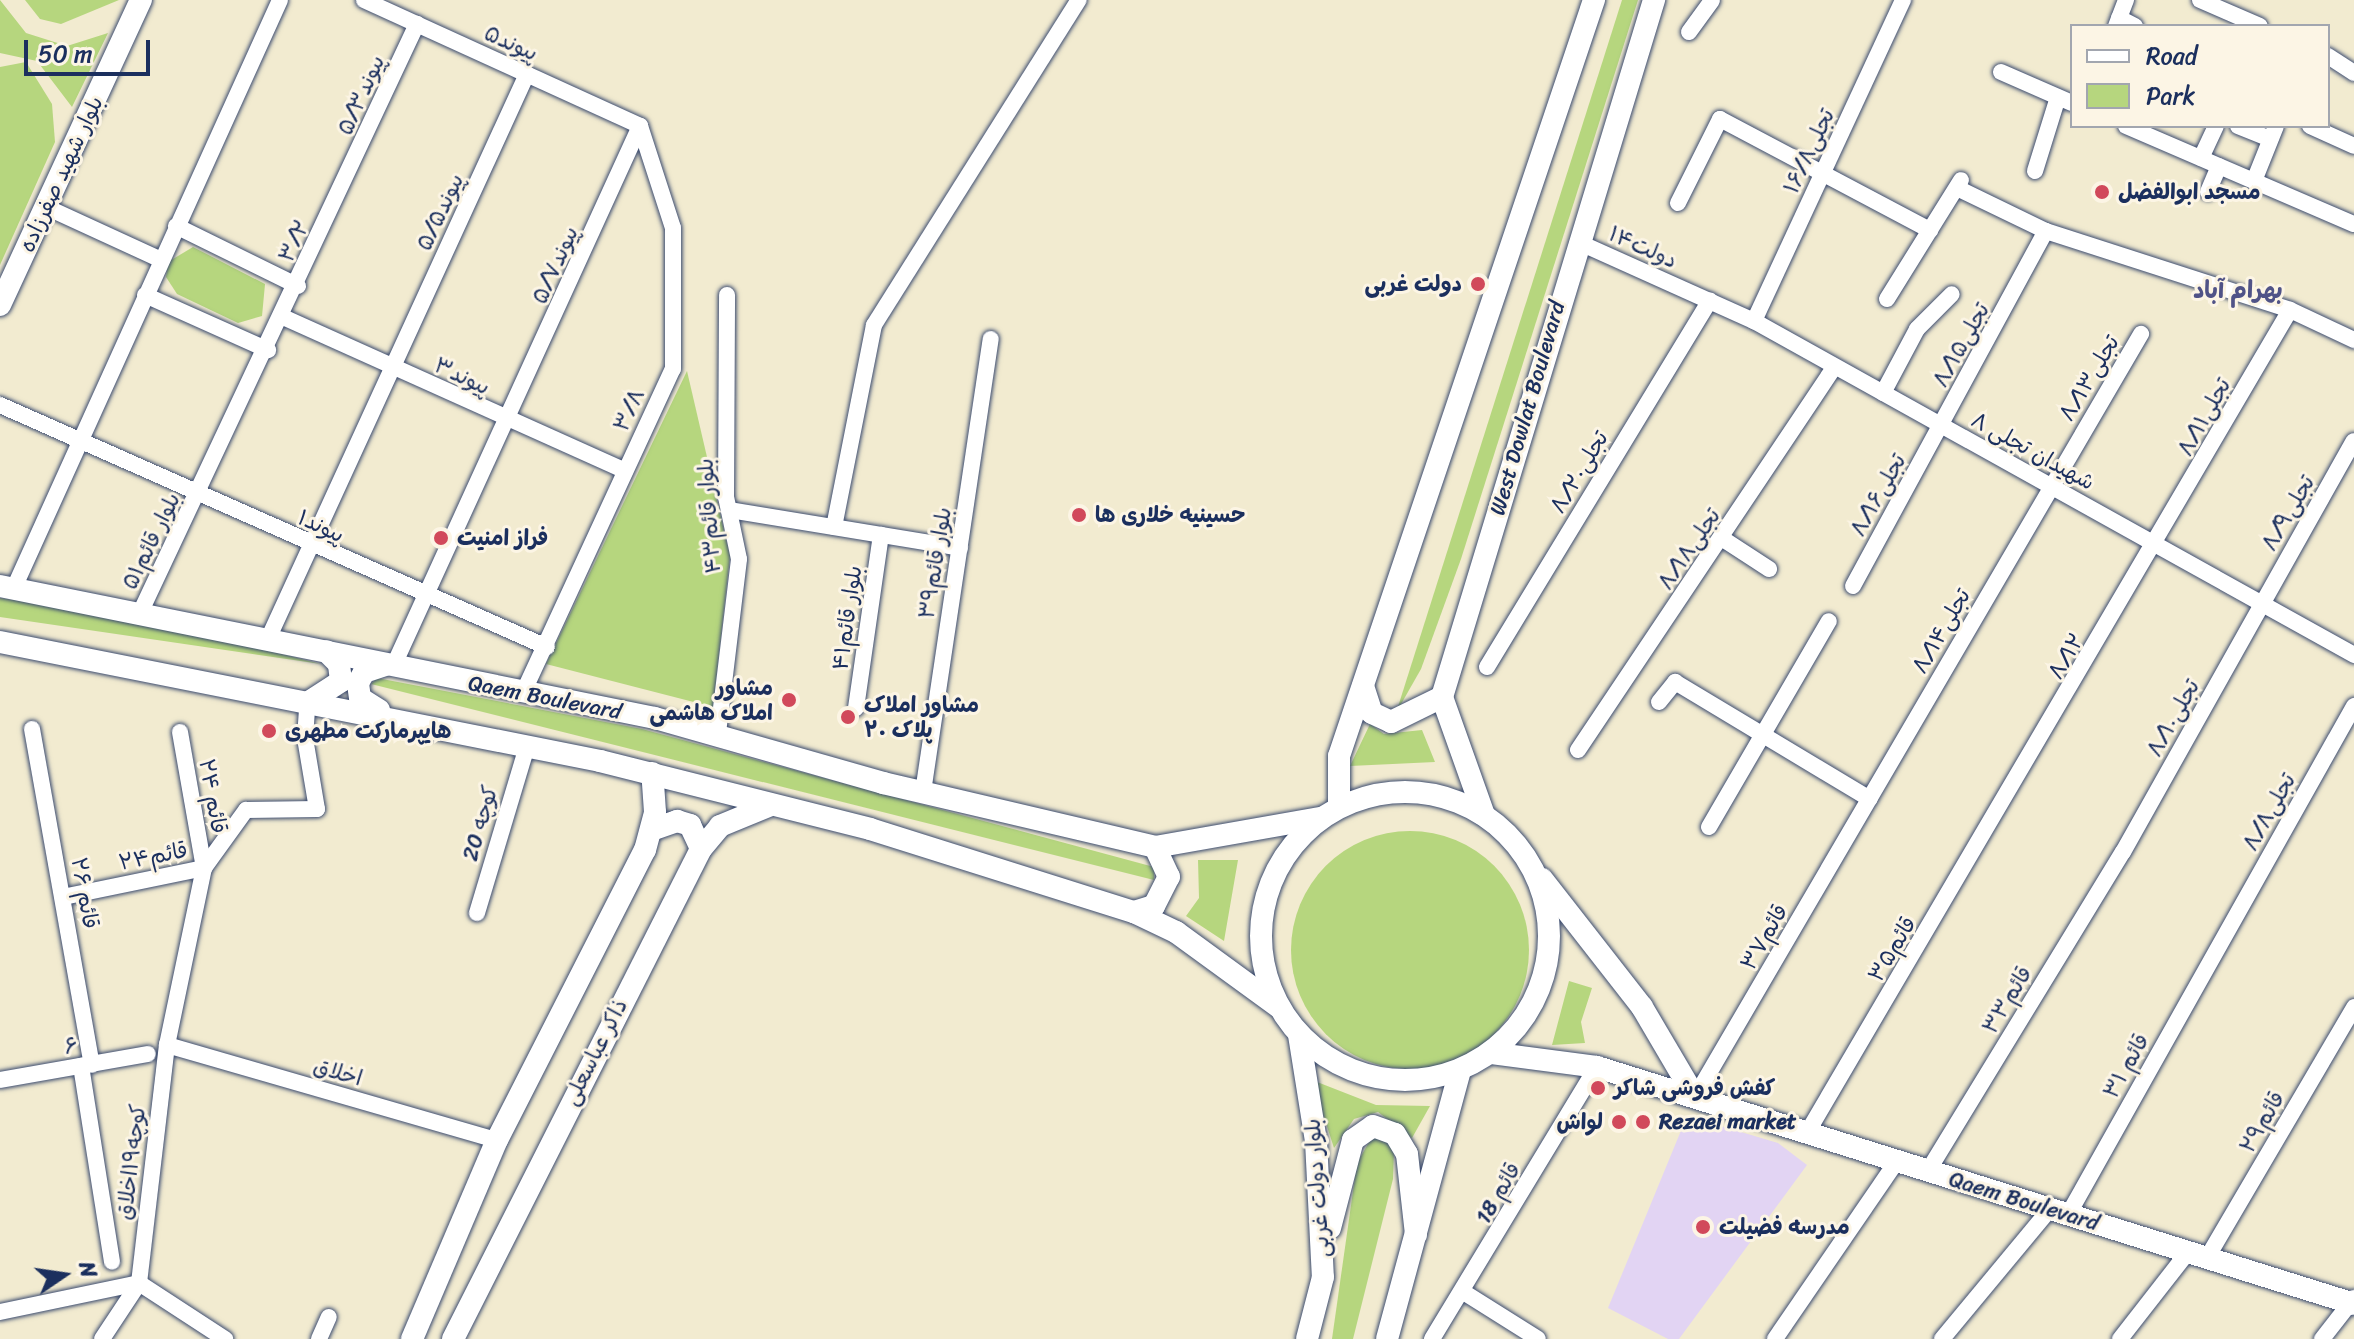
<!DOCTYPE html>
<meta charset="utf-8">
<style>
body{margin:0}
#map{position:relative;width:2354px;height:1339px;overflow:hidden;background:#f2ebd0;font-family:Sriracha,"Playpen Sans Arabic",sans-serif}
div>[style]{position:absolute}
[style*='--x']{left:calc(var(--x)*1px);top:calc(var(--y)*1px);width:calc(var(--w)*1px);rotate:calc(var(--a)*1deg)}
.built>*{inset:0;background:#e2d4f3}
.green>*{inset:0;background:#b6d67e}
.round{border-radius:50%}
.roads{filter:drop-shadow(0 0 2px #3b4b6f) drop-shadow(0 0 2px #3b4b6f)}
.street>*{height:16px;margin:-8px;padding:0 8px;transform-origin:8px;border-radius:8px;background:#fff}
.secondary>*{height:22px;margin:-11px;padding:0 11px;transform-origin:11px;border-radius:11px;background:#fff}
.secondary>.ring{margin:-11px;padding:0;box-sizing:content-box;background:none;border:22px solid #fff;border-radius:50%}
.dots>*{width:22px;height:22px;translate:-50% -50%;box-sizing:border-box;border:4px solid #fcf5e5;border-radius:50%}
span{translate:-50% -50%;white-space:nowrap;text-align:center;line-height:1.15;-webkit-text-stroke:6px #fcf5e5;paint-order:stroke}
.street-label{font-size:22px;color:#1b2f5e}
.poi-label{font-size:22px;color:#1b2f5e;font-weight:700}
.left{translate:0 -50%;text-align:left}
.right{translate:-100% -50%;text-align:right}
.neighbourhood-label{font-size:24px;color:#505387;font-weight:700}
.legend{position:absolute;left:2070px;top:24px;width:260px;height:104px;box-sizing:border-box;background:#fcf5e5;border:2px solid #a2a6af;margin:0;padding:10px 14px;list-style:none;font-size:24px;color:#1b2f5e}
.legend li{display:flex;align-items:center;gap:16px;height:40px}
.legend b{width:40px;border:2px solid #a2a6af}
.north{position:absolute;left:24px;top:1235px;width:80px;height:80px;-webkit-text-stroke:6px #fcf5e5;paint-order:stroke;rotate:77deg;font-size:22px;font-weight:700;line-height:32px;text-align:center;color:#1b2f5e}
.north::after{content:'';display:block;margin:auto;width:28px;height:36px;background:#1b2f5e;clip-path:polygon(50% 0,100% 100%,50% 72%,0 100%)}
.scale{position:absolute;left:24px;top:40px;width:126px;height:36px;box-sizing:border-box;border:4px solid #1b2f5e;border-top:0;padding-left:10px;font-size:24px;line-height:28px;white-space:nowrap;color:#1b2f5e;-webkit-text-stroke:6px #fcf5e5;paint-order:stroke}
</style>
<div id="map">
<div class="built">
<div style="clip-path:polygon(1687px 1116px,1778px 1143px,1807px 1165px,1679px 1339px,1668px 1339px,1608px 1308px)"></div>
</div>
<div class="green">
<div style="clip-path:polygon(0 0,26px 33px,67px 46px,108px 33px,72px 107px,37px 61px,0 53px)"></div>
<div style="clip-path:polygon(25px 0,119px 0,61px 24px,40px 19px)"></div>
<div style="clip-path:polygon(1622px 0,1638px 0,1461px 559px,1421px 669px,1396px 713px)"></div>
<div style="clip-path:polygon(26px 62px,52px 104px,55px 142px,0 265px,0 67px)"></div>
<div style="clip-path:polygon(193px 247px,265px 284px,262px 316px,238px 323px,177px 294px,166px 277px,168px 262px)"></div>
<div style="clip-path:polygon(687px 371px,730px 556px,713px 707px,546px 664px)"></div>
<div style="clip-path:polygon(0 598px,128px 615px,321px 664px,0 617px)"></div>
<div style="clip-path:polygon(377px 678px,642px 729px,1154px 867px,1154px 880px,371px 684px)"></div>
<div style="clip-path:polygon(1370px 724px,1384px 734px,1422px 730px,1435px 762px,1350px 766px)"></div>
<div class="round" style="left:1291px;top:831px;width:238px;height:238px"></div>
<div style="clip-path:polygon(1198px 860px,1238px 860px,1224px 941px,1186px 916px,1199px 898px)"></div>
<div style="clip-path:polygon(1569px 981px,1592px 988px,1581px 1022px,1585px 1043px,1552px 1045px)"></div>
<div style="clip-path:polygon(1312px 1080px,1376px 1105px,1430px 1106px,1412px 1138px,1378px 1112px,1354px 1119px,1334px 1148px)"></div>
<div style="clip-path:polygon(1372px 1137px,1386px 1139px,1394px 1151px,1393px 1179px,1353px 1339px,1332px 1339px,1357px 1163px)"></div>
</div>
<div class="roads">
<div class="street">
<div style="--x:364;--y:0;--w:303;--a:24.5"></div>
<div style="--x:2200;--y:0;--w:65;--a:23.4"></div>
<div style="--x:2119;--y:18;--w:18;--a:27"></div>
<div style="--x:2116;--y:26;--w:28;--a:-69"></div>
<div style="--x:1689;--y:32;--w:39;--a:-54"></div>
<div style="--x:2328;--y:56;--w:31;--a:33"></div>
<div style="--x:2001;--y:72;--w:77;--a:23.6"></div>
<div style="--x:2126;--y:126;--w:248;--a:23.3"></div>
<div style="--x:2238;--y:126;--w:35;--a:22"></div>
<div style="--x:2310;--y:126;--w:48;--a:24.4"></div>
<div style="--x:2201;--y:158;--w:35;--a:-65"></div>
<div style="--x:2035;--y:171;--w:77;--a:-72.7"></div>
<div style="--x:2254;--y:181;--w:59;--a:-68.2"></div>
<div style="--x:1957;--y:188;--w:99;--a:25.8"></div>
<div style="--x:2046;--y:231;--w:256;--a:17.9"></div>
<div style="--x:2290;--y:310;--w:71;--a:25.1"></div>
<div style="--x:2208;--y:192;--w:28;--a:-67"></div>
<div style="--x:1678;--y:203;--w:94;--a:-63.4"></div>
<div style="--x:1720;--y:119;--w:238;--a:27.9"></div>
<div style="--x:46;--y:207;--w:127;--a:24.7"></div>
<div style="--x:176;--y:226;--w:136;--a:26.2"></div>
<div style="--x:1578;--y:242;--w:193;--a:24.2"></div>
<div style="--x:1754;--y:321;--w:687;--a:29.1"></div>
<div style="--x:145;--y:295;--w:135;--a:24.1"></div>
<div style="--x:1887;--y:299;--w:140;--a:-58.1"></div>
<div style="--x:283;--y:317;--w:375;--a:24.2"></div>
<div style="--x:1754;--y:321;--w:354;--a:-65.1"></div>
<div style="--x:1883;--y:393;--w:72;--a:-62"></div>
<div style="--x:1917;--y:329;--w:49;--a:-45"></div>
<div style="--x:0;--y:405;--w:598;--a:23.87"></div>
<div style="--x:729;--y:510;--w:234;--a:9.3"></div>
<div style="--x:834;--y:527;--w:206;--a:-78.8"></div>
<div style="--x:874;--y:325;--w:384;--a:-57.8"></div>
<div style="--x:1723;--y:539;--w:55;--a:33.1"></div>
<div style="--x:1853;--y:586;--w:404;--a:-61.5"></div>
<div style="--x:14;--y:588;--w:645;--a:-65.66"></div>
<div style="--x:141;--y:611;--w:649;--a:-64.82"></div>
<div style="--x:269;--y:637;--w:619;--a:-65.38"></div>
<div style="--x:393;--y:667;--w:595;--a:-65.46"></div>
<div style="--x:1487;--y:667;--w:429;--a:-58.7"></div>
<div style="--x:523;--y:693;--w:357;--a:-65.2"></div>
<div style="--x:673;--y:369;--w:141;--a:-90"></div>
<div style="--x:673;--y:228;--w:107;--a:-107.9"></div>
<div style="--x:1659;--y:702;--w:26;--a:-51"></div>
<div style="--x:1675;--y:682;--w:227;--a:31"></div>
<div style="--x:856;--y:708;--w:175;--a:-81.8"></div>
<div style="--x:32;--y:729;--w:341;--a:79.9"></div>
<div style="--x:180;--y:732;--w:138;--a:80"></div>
<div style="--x:718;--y:733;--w:175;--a:-83.1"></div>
<div style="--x:739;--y:559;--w:63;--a:-101.8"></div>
<div style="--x:726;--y:497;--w:202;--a:-89.7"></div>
<div style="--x:1578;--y:750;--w:458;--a:-56.2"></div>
<div style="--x:923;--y:792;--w:458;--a:-81.5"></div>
<div style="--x:1709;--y:827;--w:238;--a:-59.8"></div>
<div style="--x:63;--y:897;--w:144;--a:-11.6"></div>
<div style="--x:477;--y:913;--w:174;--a:-73.3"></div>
<div style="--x:167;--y:1045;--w:343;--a:16.1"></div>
<div style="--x:81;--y:1066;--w:198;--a:81"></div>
<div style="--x:0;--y:1080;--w:150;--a:-10"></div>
<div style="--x:1695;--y:1097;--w:884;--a:-59.69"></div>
<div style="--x:1807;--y:1133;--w:954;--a:-59.59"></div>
<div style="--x:1928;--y:1171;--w:374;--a:-58.6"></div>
<div style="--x:2123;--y:852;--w:471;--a:-60.7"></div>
<div style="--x:2068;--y:1215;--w:584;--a:-60.67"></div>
<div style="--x:2207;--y:1258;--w:291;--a:-59.6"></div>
<div style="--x:139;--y:1283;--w:103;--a:33.1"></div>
<div style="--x:1465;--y:1293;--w:86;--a:32.2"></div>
<div style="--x:0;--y:1312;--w:142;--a:-11.8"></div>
<div style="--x:102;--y:1339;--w:67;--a:-56.5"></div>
<div style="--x:139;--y:1283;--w:240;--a:-83.3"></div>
<div style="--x:167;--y:1045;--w:181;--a:-78.2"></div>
<div style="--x:204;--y:868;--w:72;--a:-54.1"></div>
<div style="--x:246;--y:810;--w:71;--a:-0.8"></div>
<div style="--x:317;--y:809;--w:72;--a:-99.6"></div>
<div style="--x:305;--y:738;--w:39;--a:-86"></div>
<div style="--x:319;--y:1339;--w:24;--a:-66"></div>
<div style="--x:1432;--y:1339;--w:318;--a:-58.8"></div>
<div style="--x:1775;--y:1339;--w:216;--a:-55.6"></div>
<div style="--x:1942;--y:1339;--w:169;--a:-50.3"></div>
<div style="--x:2120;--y:1339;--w:110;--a:-52"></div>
<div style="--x:2322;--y:1339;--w:52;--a:-52"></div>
</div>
<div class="secondary">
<div style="--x:0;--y:305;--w:336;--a:-65.2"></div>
<div style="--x:0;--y:586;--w:668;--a:11.39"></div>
<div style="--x:655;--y:718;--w:237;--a:15.9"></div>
<div style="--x:883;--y:783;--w:279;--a:13.2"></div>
<div style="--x:1155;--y:847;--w:167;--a:-10"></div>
<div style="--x:0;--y:642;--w:612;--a:11.22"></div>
<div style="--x:600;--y:761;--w:278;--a:14.1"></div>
<div style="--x:870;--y:829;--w:277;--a:17.5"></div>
<div style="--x:1134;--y:912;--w:47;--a:25.5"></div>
<div style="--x:1176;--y:932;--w:127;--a:36.1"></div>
<div style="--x:1363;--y:686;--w:28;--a:72"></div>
<div style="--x:1372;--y:713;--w:21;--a:25"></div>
<div style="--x:1391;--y:722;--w:57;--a:-26.1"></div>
<div style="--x:312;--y:700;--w:35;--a:-33"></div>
<div style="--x:341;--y:681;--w:17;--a:-97"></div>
<div style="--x:339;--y:664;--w:18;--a:-135"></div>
<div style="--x:379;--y:710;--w:22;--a:-148"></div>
<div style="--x:360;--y:698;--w:15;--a:-98"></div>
<div style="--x:358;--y:683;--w:13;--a:-61"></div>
<div style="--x:364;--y:672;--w:23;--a:-18"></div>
<div class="ring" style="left:1261px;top:792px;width:266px;height:266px"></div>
<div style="--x:1339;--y:805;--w:49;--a:-90"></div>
<div style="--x:1339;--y:756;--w:798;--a:-71.36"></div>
<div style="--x:1484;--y:815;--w:125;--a:-109.6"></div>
<div style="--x:1442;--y:697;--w:729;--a:-73.08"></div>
<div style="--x:651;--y:830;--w:28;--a:-19"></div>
<div style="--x:677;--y:821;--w:14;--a:17"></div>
<div style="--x:690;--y:825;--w:26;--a:65"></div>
<div style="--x:1542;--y:879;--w:162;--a:52"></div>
<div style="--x:1642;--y:1007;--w:104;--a:59.5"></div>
<div style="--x:1134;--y:912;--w:21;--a:-17"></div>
<div style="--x:1154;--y:906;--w:33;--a:-63"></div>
<div style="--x:1169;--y:877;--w:33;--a:-115"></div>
<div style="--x:1299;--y:1035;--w:107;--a:80.9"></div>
<div style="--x:1316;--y:1141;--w:136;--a:87.1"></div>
<div style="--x:1323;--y:1277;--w:64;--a:104.5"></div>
<div style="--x:1491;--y:1053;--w:107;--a:7.5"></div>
<div style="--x:1597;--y:1067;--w:793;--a:17.38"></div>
<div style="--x:1330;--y:1228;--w:91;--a:-75.4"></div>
<div style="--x:1353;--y:1140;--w:24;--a:-35"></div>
<div style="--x:1373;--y:1126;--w:23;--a:20"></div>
<div style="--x:1395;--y:1134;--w:23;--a:59"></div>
<div style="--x:1407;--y:1154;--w:81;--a:83.6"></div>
<div style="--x:412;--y:1339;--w:216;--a:-66.9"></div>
<div style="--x:497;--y:1140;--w:326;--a:-63"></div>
<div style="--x:645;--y:850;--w:39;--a:-75"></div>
<div style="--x:655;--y:812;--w:39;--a:-94"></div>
<div style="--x:453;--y:1339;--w:549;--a:-63.16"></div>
<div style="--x:701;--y:849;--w:30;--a:-50"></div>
<div style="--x:720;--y:826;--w:55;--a:-22.4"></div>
<div style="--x:1387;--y:1339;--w:279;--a:-74.8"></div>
</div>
</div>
<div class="dots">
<div style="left:2102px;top:192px;background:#d1495b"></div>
<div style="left:1478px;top:284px;background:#d1495b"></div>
<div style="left:1079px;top:515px;background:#d1495b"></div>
<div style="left:441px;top:538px;background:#d1495b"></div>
<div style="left:789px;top:700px;background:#d1495b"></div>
<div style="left:848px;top:717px;background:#d1495b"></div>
<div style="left:269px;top:731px;background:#d1495b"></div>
<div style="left:1598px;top:1088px;background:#d1495b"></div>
<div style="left:1619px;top:1122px;background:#d1495b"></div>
<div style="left:1643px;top:1122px;background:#d1495b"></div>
<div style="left:1703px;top:1227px;background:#d1495b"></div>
</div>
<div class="street-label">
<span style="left:511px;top:43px;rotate:24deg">پیوند۵</span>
<span style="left:361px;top:95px;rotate:-66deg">پیوند۵/۳</span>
<span style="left:1809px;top:151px;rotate:-65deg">تجلی۱۶/۸</span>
<span style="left:61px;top:174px;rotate:-65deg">بلوار شهید صفرزاده</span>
<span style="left:440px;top:212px;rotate:-65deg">پیوند۵/۵</span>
<span style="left:294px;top:241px;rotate:-65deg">۳/۲</span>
<span style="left:1643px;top:247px;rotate:24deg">۱۴دولت</span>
<span style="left:555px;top:265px;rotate:-66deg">پیوند۵/۷</span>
<span style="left:1961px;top:345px;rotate:-61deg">تجلی۸/۱۵</span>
<span style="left:462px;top:376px;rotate:25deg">پیوند۳</span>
<span style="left:2089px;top:378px;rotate:-59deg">تجلی۸/۱۳</span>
<span style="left:1527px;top:408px;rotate:-74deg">West Dowlat Boulevard</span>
<span style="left:629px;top:410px;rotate:-65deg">۳/۸</span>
<span style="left:2204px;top:417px;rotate:-61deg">تجلی۸/۱۱</span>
<span style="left:2033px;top:451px;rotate:29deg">شهیدان تجلی ۸</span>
<span style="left:1579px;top:472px;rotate:-59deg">تجلی۸/۲۰</span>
<span style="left:1878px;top:495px;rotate:-61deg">تجلی۸/۱۶</span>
<span style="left:2288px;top:513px;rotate:-60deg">تجلی۸/۹</span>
<span style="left:709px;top:516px;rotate:-94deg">بلوار قائم۴۳</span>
<span style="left:321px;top:526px;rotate:25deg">پیوند۱</span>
<span style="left:151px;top:541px;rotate:-64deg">بلوار قائم۵۱</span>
<span style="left:1689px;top:549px;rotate:-56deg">تجلی۸/۱۸</span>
<span style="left:935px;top:563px;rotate:-81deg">بلوار قائم۳۹</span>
<span style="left:847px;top:618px;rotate:-82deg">بلوار قائم۴۱</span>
<span style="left:1941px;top:631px;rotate:-60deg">تجلی۸‌/۱۴</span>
<span style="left:2066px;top:656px;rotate:-60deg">۸/۱۲</span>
<span style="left:545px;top:697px;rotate:11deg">Qaem Boulevard</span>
<span style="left:2173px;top:718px;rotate:-61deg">تجلی۸/۱۰</span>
<span style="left:213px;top:796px;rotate:80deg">۲۴ قائم</span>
<span style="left:2269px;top:812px;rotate:-61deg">تجلی۸/۸</span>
<span style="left:480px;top:823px;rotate:-74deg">کوچه 20</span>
<span style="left:153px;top:856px;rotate:-11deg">قائم۲۴</span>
<span style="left:85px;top:893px;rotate:80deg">قائم ۲۶</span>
<span style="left:1764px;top:937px;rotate:-60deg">قائم۳۷</span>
<span style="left:1892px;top:949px;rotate:-59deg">قائم۳۵</span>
<span style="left:2007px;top:1000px;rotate:-59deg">قائم۳۳</span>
<span style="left:71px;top:1046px;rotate:-9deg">۶</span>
<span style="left:595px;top:1052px;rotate:-63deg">ذاکر عباسعلی</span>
<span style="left:2126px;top:1066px;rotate:-61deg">قائم ۳۱</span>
<span style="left:338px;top:1072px;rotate:16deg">اخلاق</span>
<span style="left:2262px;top:1122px;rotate:-60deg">قائم۲۹</span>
<span style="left:131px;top:1162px;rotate:-83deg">کوچه۱۹اخلاق</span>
<span style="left:1317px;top:1188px;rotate:-94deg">بلوار دولت غربی</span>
<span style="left:1498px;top:1193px;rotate:-60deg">18 قائم</span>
<span style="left:2024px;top:1201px;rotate:17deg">Qaem Boulevard</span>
</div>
<div class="poi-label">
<span class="left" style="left:2118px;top:192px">مسجد ابوالفضل</span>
<span class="right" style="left:1462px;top:284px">دولت غربی</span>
<span class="left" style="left:1095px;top:515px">حسینیه خلاری ها</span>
<span class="left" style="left:457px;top:538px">فراز امنیت</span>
<span class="right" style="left:773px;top:700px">مشاور<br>املاک هاشمی</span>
<span class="left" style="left:864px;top:717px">مشاور املاک<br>پلاک ۲۰</span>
<span class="left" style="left:285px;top:731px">هایپرمارکت مطهری</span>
<span class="left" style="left:1614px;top:1088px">کفش فروشی شاکر</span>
<span class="right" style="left:1603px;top:1122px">لواش</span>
<span class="left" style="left:1659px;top:1122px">Rezaei market</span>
<span class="left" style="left:1719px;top:1227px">مدرسه فضیلت</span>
</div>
<div class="neighbourhood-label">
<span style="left:2238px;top:291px">بهرام آباد</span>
</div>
<ul class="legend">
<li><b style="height:10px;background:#fff"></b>Road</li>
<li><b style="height:22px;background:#b6d67e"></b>Park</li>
</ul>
<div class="north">N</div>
<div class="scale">50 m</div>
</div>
